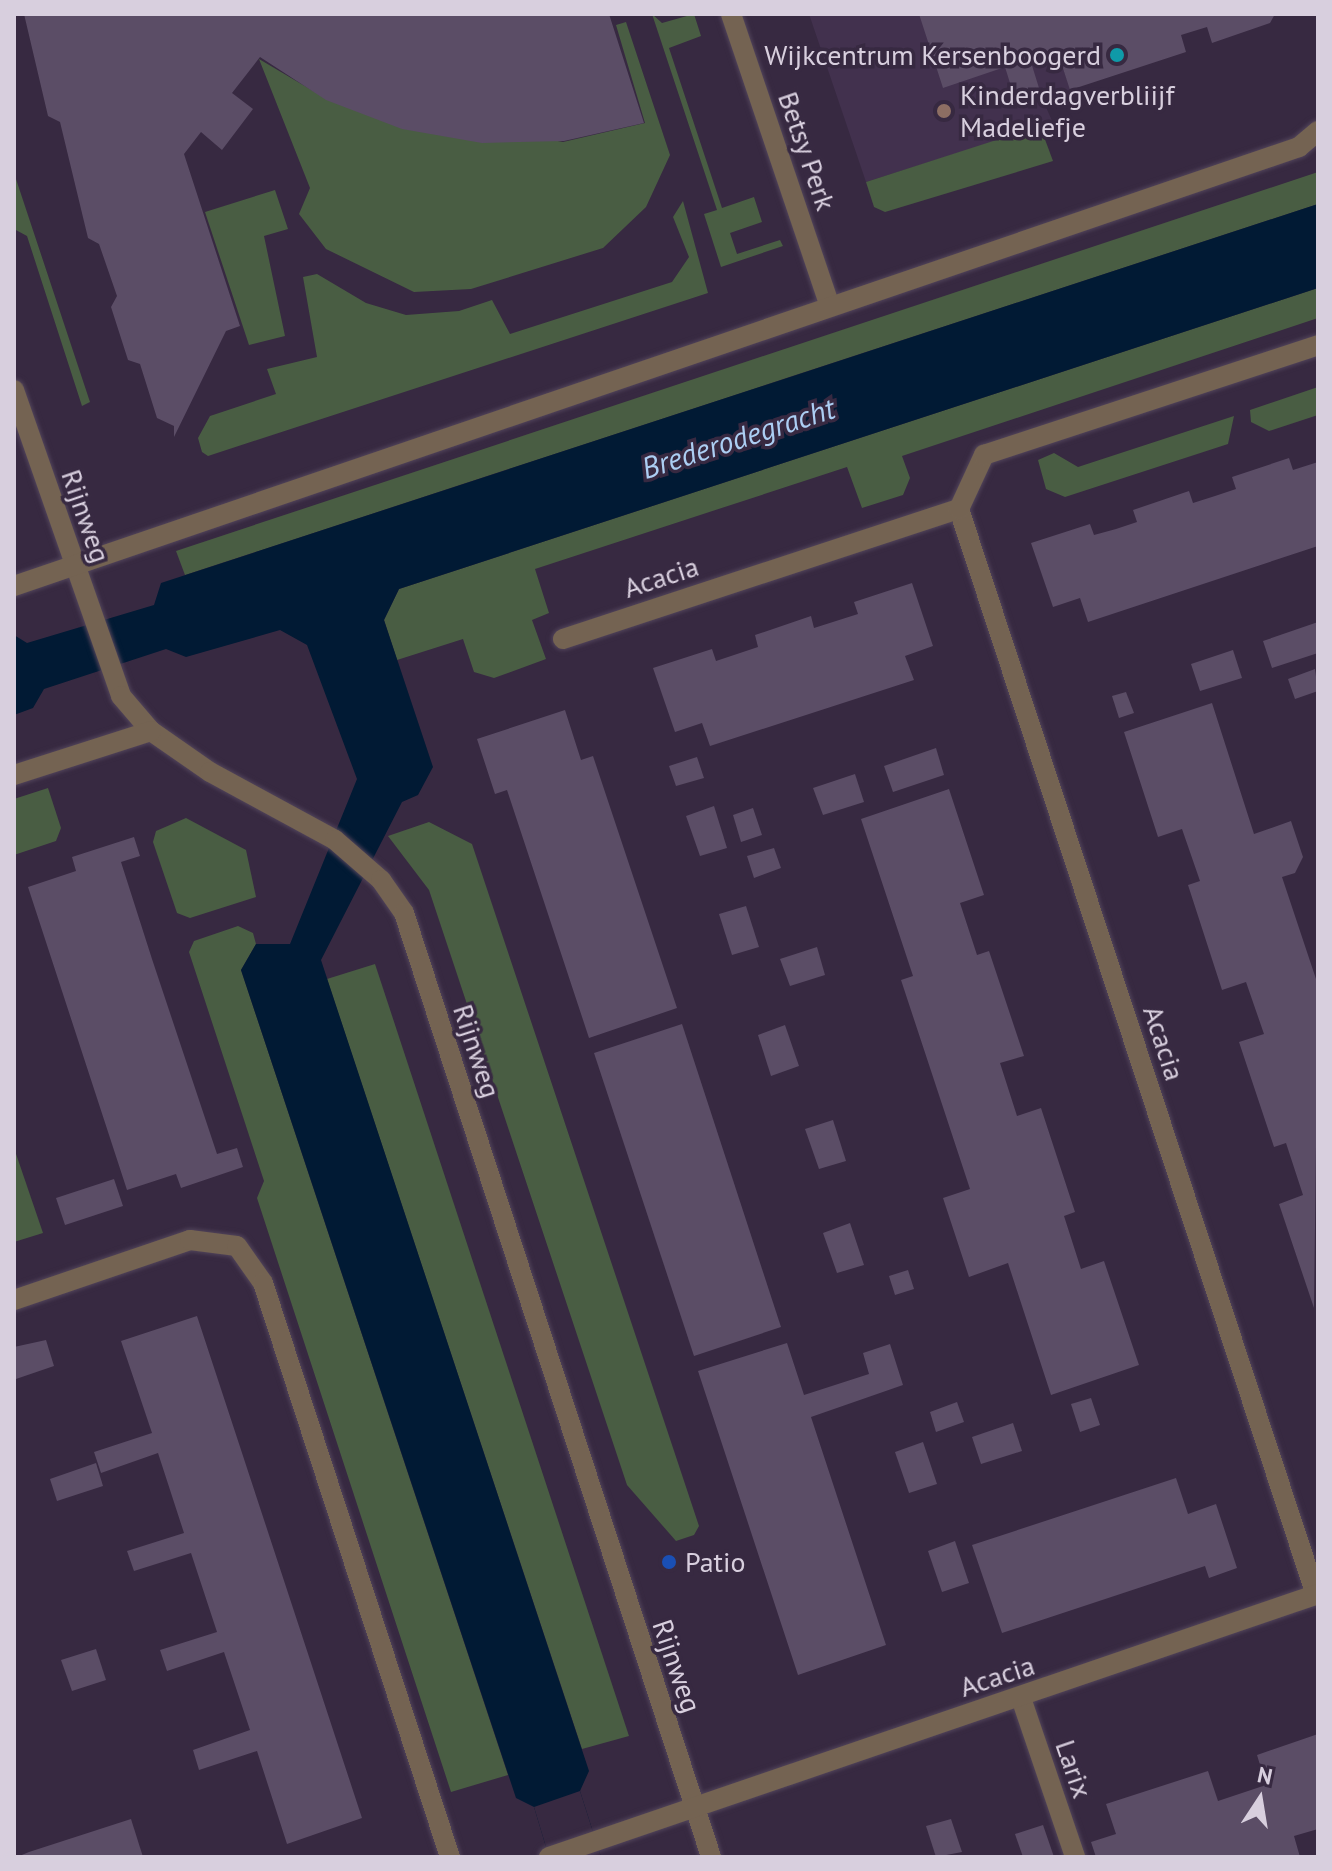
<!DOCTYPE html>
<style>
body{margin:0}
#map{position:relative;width:1332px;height:1871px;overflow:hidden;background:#372941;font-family:"PT Sans",sans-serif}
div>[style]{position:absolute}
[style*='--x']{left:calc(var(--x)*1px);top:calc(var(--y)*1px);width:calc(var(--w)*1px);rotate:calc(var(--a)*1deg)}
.built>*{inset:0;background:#42314e}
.green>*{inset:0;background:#495d43}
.water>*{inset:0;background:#011a34}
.pier>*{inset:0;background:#372941}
.building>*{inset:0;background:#5b4d66}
.roads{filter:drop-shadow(0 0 2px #51445a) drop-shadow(0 0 2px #51445a)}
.minor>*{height:20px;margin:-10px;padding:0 10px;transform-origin:10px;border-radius:10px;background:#746352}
.dots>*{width:22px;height:22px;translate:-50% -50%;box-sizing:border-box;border:4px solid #372941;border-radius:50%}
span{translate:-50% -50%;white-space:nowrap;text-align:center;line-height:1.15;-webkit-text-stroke:7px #372941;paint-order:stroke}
.poi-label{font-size:28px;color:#d8cfde}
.right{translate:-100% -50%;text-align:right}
.left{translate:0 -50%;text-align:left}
.street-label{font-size:28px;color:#d8cfde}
.water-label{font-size:30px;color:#accef3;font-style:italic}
.frame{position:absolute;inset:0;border:16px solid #d8cfde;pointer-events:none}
.north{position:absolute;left:1220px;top:1759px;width:80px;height:80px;-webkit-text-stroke:6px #372941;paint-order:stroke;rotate:12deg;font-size:22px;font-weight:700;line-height:32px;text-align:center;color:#d8cfde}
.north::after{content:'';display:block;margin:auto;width:28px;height:36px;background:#d8cfde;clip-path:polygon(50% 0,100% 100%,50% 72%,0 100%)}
</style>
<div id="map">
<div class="built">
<div style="clip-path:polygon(809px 14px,1043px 14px,1071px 90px,1042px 98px,1053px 123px,866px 182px)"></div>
</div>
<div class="green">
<div style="clip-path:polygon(652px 14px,662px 23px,694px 14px,701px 36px,669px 48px,722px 208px,754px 197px,762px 222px,730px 233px,737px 254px,780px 240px,783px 246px,721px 267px,704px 214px,717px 210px)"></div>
<div style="clip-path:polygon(626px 22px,670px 155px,646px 207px,603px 248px,471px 289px,414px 292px,326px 249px,299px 214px,310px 188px,259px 59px,325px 98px,563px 142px,645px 123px,616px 25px)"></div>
<div style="clip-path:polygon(1040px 126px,1053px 161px,885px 212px,874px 207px,866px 182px)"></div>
<div style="clip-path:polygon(1318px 172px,1318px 204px,185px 575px,176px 551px)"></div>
<div style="clip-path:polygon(14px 173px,90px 402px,82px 406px,27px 236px,14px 229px)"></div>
<div style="clip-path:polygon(275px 190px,288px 229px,264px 236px,285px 336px,249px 345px,205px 212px)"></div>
<div style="clip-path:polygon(683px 201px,708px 293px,208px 456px,202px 452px,198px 438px,210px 416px,276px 394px,267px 369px,317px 357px,303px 277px,317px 274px,366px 303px,406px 315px,459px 311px,492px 300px,510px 334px,672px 282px,689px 257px,673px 217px)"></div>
<div style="clip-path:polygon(1318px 288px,1318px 318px,902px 456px,910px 478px,903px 495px,862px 508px,847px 467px,535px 569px,549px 613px,532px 620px,546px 659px,494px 678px,474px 672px,463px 639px,397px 660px,384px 620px,399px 589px)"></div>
<div style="clip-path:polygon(1318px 387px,1318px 415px,1269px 431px,1251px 422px,1250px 410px)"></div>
<div style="clip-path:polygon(1234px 416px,1228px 444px,1065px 497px,1046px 489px,1038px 460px,1054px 453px,1078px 467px)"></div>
<div style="clip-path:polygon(48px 788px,61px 828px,56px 841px,14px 855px,14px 799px)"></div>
<div style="clip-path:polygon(186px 818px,246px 850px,256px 897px,190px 918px,177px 913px,153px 842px,156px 831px)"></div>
<div style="clip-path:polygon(429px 822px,472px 844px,699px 1526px,694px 1535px,676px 1541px,627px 1485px,429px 890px,388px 836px)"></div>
<div style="clip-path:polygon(238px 926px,253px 933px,256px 944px,241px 970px,508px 1775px,451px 1792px,257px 1198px,264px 1181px,189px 952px,194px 941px)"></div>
<div style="clip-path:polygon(375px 964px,629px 1736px,582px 1749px,327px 979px)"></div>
<div style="clip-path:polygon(14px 1148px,43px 1233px,14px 1242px)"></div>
</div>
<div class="water">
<div style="clip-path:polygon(1318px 204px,1318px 288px,399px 589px,384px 620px,433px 767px,418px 795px,402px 802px,321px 960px,589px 1771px,580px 1791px,601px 1857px,549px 1857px,534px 1807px,516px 1798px,241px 970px,256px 944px,290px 944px,357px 779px,307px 645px,280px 630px,186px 657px,166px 649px,44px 689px,33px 708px,14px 715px,14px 635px,27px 643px,154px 605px,161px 583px)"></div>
</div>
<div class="pier">
<div style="clip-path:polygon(580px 1791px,601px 1857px,549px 1857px,534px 1807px)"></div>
</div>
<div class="building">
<div style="clip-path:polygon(24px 14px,609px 14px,644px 123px,564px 141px,482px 143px,402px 129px,326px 100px,260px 57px,232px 93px,253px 109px,222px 150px,201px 132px,184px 154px,240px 326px,226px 331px,174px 437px,174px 426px,157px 418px,140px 364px,128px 360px,111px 307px,117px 296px,99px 244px,88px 238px,60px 122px,48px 116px)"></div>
<div style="clip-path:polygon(919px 14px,1275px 14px,1270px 23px,1212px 43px,1207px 27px,1181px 35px,1186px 52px,1070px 90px,1057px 50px,1030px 59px,1039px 88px,1014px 96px,1005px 67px,943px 88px)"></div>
<div style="clip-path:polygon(1289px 458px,1293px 470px,1318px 462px,1318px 546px,1088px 622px,1080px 598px,1053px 607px,1031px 543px,1090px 524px,1094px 535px,1116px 529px,1137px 522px,1133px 510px,1189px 491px,1193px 503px,1215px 496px,1236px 489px,1232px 477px)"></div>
<div style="clip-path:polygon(912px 583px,933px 646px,905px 656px,914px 680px,710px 746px,702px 723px,675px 732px,653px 668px,712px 649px,716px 661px,758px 647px,755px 635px,811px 616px,814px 628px,858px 614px,854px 602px)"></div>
<div style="clip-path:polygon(1318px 622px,1318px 653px,1272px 668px,1263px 641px)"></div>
<div style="clip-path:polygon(1233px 650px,1242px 678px,1200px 691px,1191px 664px)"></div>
<div style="clip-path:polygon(1315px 669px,1318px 691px,1295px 699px,1288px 679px)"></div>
<div style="clip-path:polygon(1126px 692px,1134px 713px,1119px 718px,1112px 696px)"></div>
<div style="clip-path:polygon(1212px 703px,1254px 834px,1291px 821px,1303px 857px,1295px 873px,1282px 877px,1318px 985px,1314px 1308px,1279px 1204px,1303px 1195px,1286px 1143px,1274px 1147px,1239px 1042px,1264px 1034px,1246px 982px,1222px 990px,1188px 885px,1200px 881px,1182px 829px,1158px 837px,1124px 732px)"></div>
<div style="clip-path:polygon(565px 710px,581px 760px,593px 756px,677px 1008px,589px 1038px,507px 790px,495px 794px,477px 739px)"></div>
<div style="clip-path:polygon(936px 748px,944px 775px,893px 792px,884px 766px)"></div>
<div style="clip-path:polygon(697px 757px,704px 778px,676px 786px,669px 766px)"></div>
<div style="clip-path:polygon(855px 774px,864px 802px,823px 815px,813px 788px)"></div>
<div style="clip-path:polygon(949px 789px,984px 895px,960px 903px,977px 955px,989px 951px,1024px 1056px,1000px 1063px,1017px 1116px,1041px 1108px,1075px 1212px,1064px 1216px,1081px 1269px,1104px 1261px,1139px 1365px,1051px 1395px,1008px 1263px,969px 1277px,943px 1198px,970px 1189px,901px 980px,913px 976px,861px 819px)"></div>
<div style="clip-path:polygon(714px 806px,727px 848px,700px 856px,686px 816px)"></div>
<div style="clip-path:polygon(753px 808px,762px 835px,741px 842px,733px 815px)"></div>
<div style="clip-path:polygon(134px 837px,140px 856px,121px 862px,152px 959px,217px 1154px,237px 1148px,243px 1167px,181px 1188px,176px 1174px,127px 1190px,28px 887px,76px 871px,72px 857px)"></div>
<div style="clip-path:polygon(774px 848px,781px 868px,754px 878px,747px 856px)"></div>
<div style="clip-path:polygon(746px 906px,759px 947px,732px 955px,719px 914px)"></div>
<div style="clip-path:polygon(817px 947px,825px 975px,790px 986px,780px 959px)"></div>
<div style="clip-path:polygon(682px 1024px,781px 1327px,694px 1356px,594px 1053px)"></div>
<div style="clip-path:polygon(785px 1025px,799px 1066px,771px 1076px,758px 1035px)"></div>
<div style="clip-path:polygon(833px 1120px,846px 1161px,819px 1169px,805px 1129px)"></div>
<div style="clip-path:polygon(114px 1179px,123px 1206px,65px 1225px,56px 1198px)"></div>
<div style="clip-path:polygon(850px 1223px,864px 1265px,837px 1273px,823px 1233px)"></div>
<div style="clip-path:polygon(908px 1270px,914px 1289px,895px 1295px,889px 1276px)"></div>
<div style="clip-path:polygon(197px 1316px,362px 1818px,287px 1844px,257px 1751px,199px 1770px,193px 1750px,250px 1730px,224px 1652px,167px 1671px,160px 1650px,217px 1632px,191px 1553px,134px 1571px,127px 1551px,184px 1533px,158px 1453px,101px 1473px,94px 1452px,152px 1433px,121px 1341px)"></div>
<div style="clip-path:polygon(46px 1340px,54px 1366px,16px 1379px,14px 1347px)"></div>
<div style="clip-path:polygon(787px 1343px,804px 1395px,869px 1374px,863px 1353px,890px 1344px,903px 1385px,811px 1417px,886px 1645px,798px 1675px,698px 1371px)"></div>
<div style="clip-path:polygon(1091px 1398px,1100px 1425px,1080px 1432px,1071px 1404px)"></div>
<div style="clip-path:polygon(957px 1402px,964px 1422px,936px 1432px,930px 1412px)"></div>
<div style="clip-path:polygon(1013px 1423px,1022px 1451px,981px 1464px,972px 1437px)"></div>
<div style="clip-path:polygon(923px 1442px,937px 1484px,909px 1493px,895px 1452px)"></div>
<div style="clip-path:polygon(96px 1463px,103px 1486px,57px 1501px,50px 1479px)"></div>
<div style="clip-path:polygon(1176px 1478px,1188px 1514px,1216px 1504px,1237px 1568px,1209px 1578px,1205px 1566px,1002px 1633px,972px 1545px)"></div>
<div style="clip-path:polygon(955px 1541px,969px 1583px,942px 1592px,928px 1551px)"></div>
<div style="clip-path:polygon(96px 1649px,106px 1680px,72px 1691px,61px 1660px)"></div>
<div style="clip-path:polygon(1318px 1734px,1318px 1829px,1294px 1836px,1300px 1857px,1096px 1857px,1091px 1842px,1116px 1834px,1106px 1804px,1208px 1771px,1218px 1801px,1266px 1785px,1257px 1755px)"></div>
<div style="clip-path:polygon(131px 1819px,143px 1857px,17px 1857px,29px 1852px)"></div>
<div style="clip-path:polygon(951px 1819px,962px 1852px,936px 1857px,926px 1826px)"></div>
<div style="clip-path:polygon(1043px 1825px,1054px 1857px,1023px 1857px,1015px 1834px)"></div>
</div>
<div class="roads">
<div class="minor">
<div style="--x:731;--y:14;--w:308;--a:71.3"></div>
<div style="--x:14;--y:390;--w:324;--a:70.7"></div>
<div style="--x:121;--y:696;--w:46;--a:49.4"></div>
<div style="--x:151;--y:731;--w:72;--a:34.8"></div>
<div style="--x:210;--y:772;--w:142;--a:28.5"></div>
<div style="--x:335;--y:840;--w:61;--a:41"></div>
<div style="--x:381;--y:880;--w:40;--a:55.1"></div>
<div style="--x:404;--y:913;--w:993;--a:71.98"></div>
<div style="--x:14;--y:586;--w:1358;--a:-18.86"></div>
<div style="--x:1299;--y:147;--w:25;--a:-40"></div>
<div style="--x:563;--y:639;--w:417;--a:-18.2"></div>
<div style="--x:14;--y:775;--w:144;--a:-17.8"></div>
<div style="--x:14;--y:1300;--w:186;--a:-18.8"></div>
<div style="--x:190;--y:1240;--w:47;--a:7.3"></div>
<div style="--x:237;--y:1246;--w:45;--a:54.9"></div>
<div style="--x:263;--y:1283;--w:604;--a:71.96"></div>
<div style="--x:1316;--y:1595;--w:1143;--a:-108.2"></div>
<div style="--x:959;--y:509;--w:60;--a:-65.2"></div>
<div style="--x:984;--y:455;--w:352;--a:-18.2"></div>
<div style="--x:1021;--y:1698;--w:168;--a:71.2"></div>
<div style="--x:549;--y:1857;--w:813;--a:-18.88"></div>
</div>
</div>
<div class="dots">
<div style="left:1117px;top:55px;background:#0f9aa8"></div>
<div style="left:944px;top:111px;background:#8d6e63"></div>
<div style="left:669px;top:1562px;background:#1a4fb4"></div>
</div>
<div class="poi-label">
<span class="right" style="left:1101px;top:55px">Wijkcentrum Kersenboogerd</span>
<span class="left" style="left:960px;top:111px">Kinderdagverbliijf<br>Madeliefje</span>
<span class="left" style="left:685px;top:1562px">Patio</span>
</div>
<div class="street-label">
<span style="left:807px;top:151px;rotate:71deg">Betsy Perk</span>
<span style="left:86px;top:516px;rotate:71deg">Rijnweg</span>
<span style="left:661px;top:577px;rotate:-18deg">Acacia</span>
<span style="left:1164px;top:1043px;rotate:72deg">Acacia</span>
<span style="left:477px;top:1051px;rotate:72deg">Rijnweg</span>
<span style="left:677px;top:1666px;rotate:71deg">Rijnweg</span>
<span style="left:997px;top:1676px;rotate:-18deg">Acacia</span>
<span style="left:1074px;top:1769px;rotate:71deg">Larix</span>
</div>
<div class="water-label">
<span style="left:738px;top:438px;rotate:-18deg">Brederodegracht</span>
</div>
<div class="frame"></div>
<div class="north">N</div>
</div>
